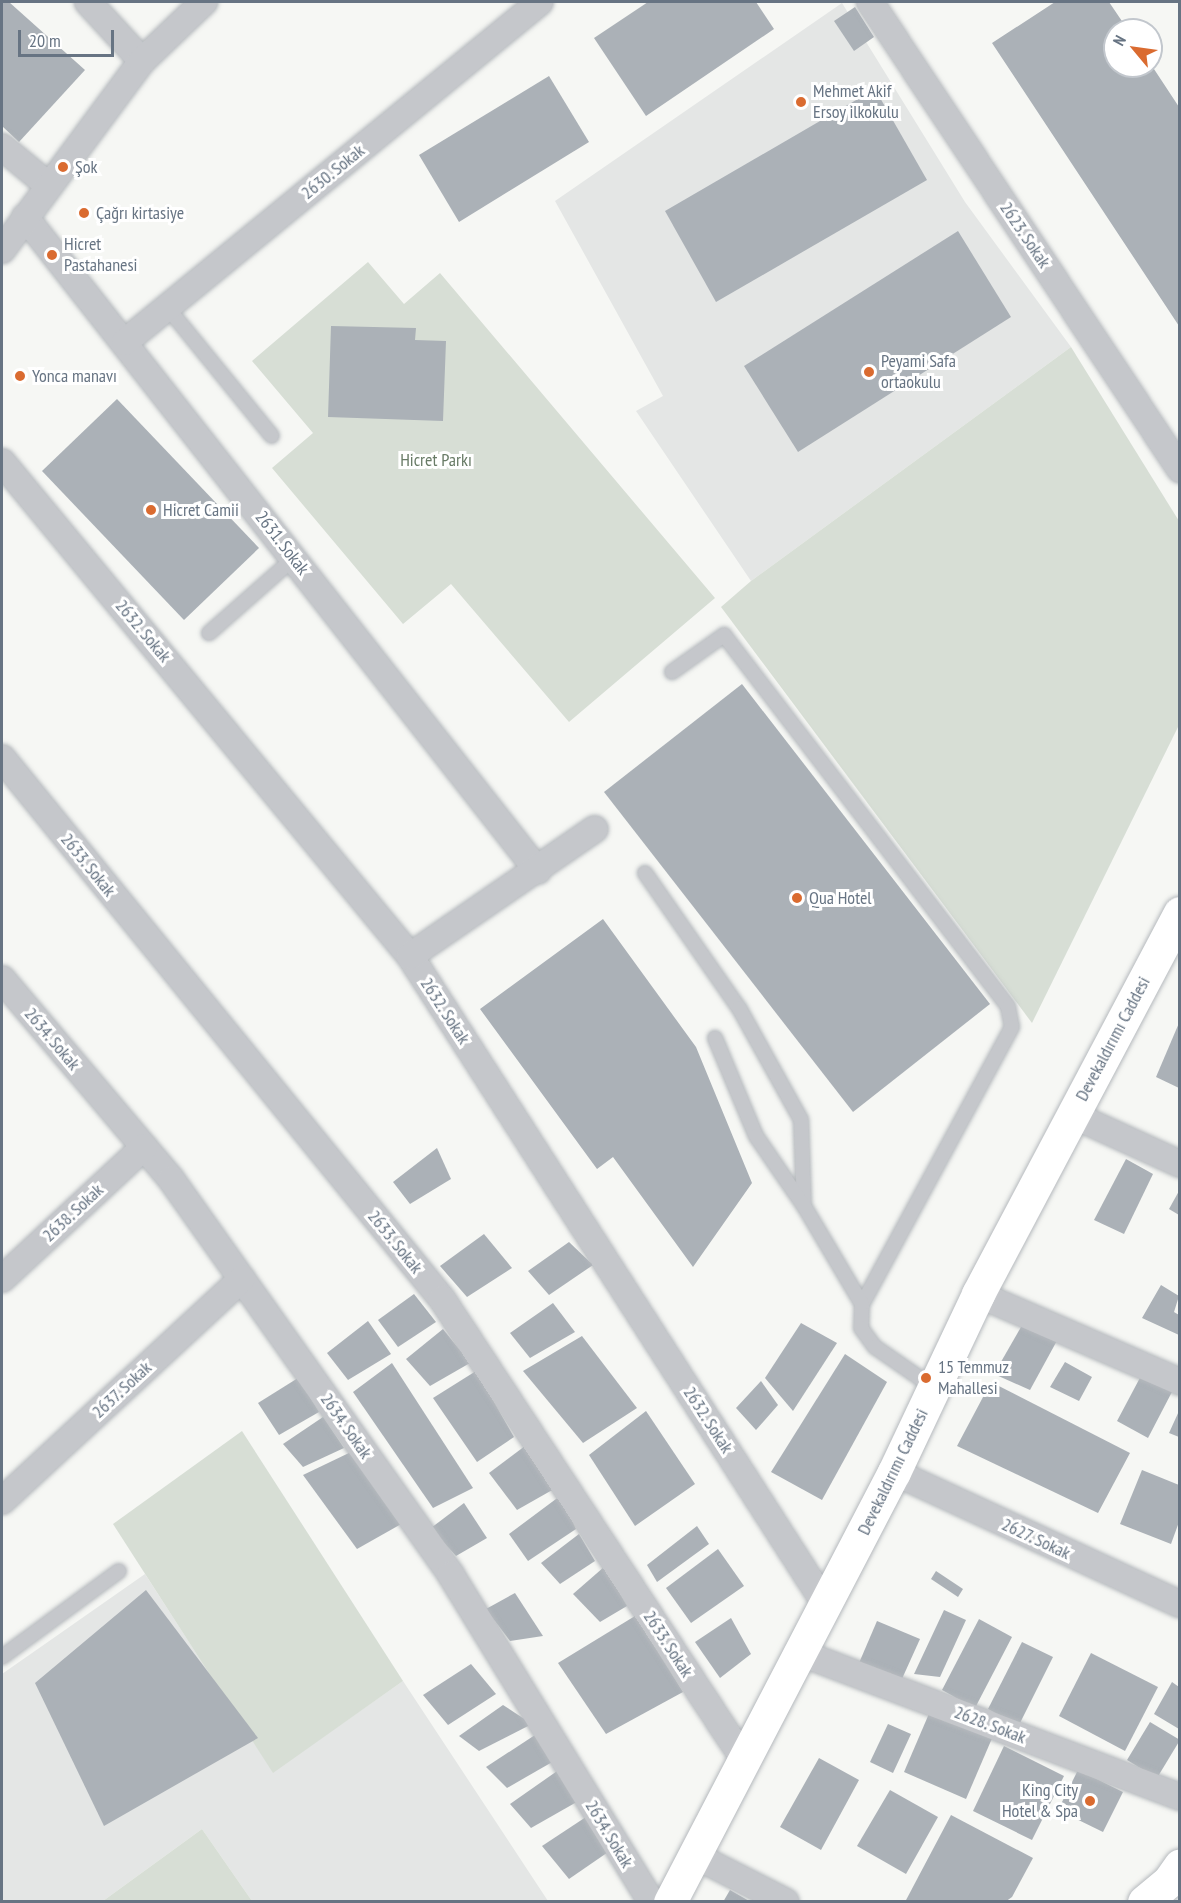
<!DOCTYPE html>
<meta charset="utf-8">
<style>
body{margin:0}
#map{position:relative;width:1181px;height:1903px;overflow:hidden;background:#f6f7f4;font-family:"PT Sans Narrow",sans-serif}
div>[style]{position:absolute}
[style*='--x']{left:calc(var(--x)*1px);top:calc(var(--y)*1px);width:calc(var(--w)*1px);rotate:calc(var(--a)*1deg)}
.built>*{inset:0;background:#e4e6e5}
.green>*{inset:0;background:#d7ded5}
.building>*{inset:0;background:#abb1b7}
.roads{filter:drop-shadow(0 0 2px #b5b9bd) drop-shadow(0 0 2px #b5b9bd)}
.service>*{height:14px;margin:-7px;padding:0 7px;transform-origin:7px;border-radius:7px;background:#c5c7cb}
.minor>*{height:26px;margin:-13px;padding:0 13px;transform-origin:13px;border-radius:13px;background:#c5c7cb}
.primary>*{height:33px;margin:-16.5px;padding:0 16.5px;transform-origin:16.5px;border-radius:16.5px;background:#fff}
.dots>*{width:16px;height:16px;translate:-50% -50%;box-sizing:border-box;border:3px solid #fff;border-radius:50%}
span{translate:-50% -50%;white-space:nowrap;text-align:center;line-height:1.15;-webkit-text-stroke:6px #fff;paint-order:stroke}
.poi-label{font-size:18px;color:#677483}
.left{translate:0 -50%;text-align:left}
.right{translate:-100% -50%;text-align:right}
.street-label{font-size:18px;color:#677483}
.park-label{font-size:18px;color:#687b66}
.frame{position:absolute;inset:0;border:3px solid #677483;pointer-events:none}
.north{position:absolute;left:1103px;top:18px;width:60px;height:60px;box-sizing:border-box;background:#fff;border:2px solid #c2c7cd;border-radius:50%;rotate:299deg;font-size:16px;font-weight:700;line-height:24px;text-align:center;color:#677483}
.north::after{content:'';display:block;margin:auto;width:21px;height:27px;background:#da6b30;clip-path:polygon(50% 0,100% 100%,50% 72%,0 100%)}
.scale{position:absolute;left:18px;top:30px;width:96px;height:27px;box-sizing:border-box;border:3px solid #677483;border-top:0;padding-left:8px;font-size:18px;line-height:21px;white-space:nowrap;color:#677483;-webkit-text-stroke:4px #fff;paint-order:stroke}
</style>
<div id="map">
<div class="built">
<div style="clip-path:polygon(842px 3px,965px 202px,1071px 347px,751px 581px,636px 411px,663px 396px,555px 201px)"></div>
<div style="clip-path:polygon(145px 1574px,273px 1772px,403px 1681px,548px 1901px,252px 1901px,202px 1829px,103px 1901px,2px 1901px,2px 1674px)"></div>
</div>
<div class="green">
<div style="clip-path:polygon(368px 262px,404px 304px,440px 273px,715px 598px,569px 722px,451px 584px,403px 624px,272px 468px,313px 433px,252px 361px)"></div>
<div style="clip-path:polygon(1071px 347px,1179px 521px,1179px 725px,1032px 1023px,721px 607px,751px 581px)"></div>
<div style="clip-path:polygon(242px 1431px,403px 1681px,273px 1773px,113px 1524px)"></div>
<div style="clip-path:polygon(202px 1829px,252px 1901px,103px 1901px)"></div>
</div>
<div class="building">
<div style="clip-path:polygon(2px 2px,9px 2px,85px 70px,19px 142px,2px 126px)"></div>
<div style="clip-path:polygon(648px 2px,756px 2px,774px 29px,646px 116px,594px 38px)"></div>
<div style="clip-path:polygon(1055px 2px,1109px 2px,1128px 30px,1115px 30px,1115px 66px,1152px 66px,1179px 107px,1179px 326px,992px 43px)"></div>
<div style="clip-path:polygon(855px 7px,874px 37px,854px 51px,834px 21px)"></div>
<div style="clip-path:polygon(549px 76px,589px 142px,459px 222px,419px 155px)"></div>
<div style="clip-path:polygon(875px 89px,927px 180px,716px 302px,665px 211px)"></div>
<div style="clip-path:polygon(958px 231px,1011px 317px,798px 452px,744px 366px)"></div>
<div style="clip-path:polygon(331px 326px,416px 328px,415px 340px,446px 341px,443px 421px,328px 417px)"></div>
<div style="clip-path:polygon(117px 399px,259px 548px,184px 620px,42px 471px)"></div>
<div style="clip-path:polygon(742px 684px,990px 1004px,853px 1112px,604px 792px)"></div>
<div style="clip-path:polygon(603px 919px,696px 1047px,752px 1183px,693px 1267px,613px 1157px,597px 1169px,480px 1009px)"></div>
<div style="clip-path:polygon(1179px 1023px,1179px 1088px,1156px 1077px)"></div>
<div style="clip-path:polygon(437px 1148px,451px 1179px,410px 1204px,393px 1182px)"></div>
<div style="clip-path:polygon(1126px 1159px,1153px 1174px,1124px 1234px,1094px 1220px)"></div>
<div style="clip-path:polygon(1179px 1191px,1179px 1215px,1169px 1209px)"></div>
<div style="clip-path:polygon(484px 1234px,512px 1268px,467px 1297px,440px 1266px)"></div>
<div style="clip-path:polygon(569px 1242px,593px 1265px,549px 1295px,528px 1271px)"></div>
<div style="clip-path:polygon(1161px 1285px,1179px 1296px,1174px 1312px,1179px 1315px,1179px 1335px,1142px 1318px)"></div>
<div style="clip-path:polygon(414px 1294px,436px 1322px,398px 1347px,378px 1320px)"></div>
<div style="clip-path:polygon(553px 1303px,575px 1332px,530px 1358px,510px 1333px)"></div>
<div style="clip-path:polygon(1025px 1320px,1059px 1337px,1030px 1390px,994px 1374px)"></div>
<div style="clip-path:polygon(368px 1321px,391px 1354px,348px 1380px,327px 1353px)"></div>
<div style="clip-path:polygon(801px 1323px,837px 1343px,793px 1411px,765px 1378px)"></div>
<div style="clip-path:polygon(443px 1329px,470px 1363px,430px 1386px,406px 1359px)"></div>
<div style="clip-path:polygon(582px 1336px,637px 1408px,583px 1443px,523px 1371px)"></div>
<div style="clip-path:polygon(845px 1354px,887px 1382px,822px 1500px,771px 1472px)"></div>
<div style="clip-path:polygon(1065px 1362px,1092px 1377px,1079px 1401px,1050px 1387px)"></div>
<div style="clip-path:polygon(392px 1363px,473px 1488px,433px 1508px,353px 1392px)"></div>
<div style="clip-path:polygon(476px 1371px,514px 1437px,477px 1462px,433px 1398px)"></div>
<div style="clip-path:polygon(1142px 1374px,1174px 1388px,1148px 1438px,1117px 1421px)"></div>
<div style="clip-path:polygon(298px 1378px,319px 1412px,279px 1435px,258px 1403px)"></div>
<div style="clip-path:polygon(761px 1381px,778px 1405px,756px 1430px,736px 1408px)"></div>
<div style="clip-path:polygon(991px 1382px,1130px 1453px,1098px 1513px,957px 1446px)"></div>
<div style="clip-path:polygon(646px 1411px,695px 1484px,635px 1526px,589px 1455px)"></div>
<div style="clip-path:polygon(1179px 1411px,1179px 1437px,1169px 1433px)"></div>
<div style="clip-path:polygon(323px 1417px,344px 1448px,303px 1467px,283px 1444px)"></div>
<div style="clip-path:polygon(525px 1446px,554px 1489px,517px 1510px,489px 1473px)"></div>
<div style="clip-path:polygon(351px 1452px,403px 1523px,357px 1549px,303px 1475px)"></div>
<div style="clip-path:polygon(1142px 1470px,1179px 1485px,1179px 1522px,1171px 1544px,1120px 1524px)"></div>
<div style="clip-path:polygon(560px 1496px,576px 1529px,528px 1561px,509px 1534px)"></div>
<div style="clip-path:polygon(464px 1503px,487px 1538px,456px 1556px,431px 1528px)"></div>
<div style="clip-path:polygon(697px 1526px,709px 1544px,657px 1582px,647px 1565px)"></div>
<div style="clip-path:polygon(579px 1534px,595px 1561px,560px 1584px,541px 1563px)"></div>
<div style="clip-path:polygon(718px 1549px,744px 1586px,691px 1623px,666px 1588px)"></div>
<div style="clip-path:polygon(604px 1567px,627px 1606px,600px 1622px,573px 1594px)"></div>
<div style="clip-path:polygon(936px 1571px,963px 1589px,958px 1597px,931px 1579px)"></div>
<div style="clip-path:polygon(146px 1590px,258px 1738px,104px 1826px,35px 1683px)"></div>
<div style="clip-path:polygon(515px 1593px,543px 1636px,510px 1641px,486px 1609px)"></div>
<div style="clip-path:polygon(944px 1610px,966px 1620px,940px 1677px,914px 1674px)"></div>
<div style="clip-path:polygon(635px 1616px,683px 1692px,606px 1734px,558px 1663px)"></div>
<div style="clip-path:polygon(731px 1618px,751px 1654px,720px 1678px,695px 1642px)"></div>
<div style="clip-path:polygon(979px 1619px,1012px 1637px,975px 1708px,942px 1690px)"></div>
<div style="clip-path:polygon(877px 1621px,920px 1639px,901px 1681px,859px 1663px)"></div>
<div style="clip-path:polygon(1022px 1642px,1053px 1657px,1019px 1725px,988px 1709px)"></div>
<div style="clip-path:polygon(1091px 1653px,1158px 1687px,1125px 1751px,1059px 1716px)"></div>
<div style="clip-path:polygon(471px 1664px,496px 1694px,448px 1725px,423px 1695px)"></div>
<div style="clip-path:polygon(1172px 1682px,1179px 1687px,1179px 1729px,1154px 1714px)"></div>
<div style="clip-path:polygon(503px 1705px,532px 1724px,479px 1751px,459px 1736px)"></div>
<div style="clip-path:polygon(931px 1709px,993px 1736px,966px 1799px,904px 1772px)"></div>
<div style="clip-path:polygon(1150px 1722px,1180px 1740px,1157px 1778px,1127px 1760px)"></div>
<div style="clip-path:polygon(888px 1724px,911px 1734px,893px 1773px,870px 1762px)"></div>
<div style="clip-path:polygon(535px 1735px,554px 1761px,507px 1788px,486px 1767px)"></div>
<div style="clip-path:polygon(1004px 1746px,1064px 1776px,1032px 1840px,973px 1811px)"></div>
<div style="clip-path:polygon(819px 1758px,859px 1780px,821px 1850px,780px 1827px)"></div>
<div style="clip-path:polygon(560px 1769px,582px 1799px,531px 1828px,510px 1804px)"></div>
<div style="clip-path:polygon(1078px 1770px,1123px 1792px,1103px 1832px,1058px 1810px)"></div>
<div style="clip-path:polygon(890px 1790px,938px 1817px,906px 1874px,857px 1846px)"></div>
<div style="clip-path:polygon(589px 1815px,614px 1848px,569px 1879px,542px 1846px)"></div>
<div style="clip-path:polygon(951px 1815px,1033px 1858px,1012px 1897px,1005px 1902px,905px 1902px)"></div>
<div style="clip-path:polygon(730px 1890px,751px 1902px,723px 1902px)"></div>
</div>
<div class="roads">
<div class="service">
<div style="--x:167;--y:307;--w:166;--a:50.9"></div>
<div style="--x:209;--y:633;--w:113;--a:-41.4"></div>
<div style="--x:672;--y:672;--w:64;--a:-35.4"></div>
<div style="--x:724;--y:635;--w:468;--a:52.6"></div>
<div style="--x:1008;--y:1007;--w:20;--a:79"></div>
<div style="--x:1012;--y:1027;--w:315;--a:118.4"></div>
<div style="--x:862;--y:1304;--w:24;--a:92"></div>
<div style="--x:861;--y:1328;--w:24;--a:54"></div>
<div style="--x:875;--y:1347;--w:72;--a:34.8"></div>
<div style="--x:645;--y:873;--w:165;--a:55.2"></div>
<div style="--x:739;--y:1008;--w:128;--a:61"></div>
<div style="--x:801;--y:1120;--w:86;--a:88"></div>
<div style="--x:804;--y:1206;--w:114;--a:59.4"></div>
<div style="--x:715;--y:1038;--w:106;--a:67.3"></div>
<div style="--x:756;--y:1136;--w:85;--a:55.6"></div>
<div style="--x:2;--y:1657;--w:145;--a:-36.3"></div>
</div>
<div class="minor">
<div style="--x:88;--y:2;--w:80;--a:47.5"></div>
<div style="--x:870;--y:2;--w:561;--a:56.42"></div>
<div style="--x:2;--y:147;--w:60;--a:39.6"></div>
<div style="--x:25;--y:217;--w:831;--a:51.89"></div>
<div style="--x:2;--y:250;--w:235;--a:-53.5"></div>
<div style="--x:142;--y:61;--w:86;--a:-43.6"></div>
<div style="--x:125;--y:342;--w:536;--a:-39.33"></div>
<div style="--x:2;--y:462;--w:641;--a:50.45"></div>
<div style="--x:410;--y:956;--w:771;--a:57.34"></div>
<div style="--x:2;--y:758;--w:697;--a:50.88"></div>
<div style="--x:442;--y:1299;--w:549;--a:56.74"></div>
<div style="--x:410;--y:956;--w:224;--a:-34.5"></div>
<div style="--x:2;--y:979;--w:262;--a:49.8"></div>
<div style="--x:171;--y:1179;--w:485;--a:54.7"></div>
<div style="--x:451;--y:1575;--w:383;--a:58.5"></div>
<div style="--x:1073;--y:1115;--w:118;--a:24.6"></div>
<div style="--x:2;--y:1279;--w:194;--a:-42.9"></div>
<div style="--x:978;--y:1294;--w:220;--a:23.5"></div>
<div style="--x:894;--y:1472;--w:315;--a:24.8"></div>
<div style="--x:2;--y:1501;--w:327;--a:-42.8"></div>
<div style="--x:801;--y:1653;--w:405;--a:20.8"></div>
<div style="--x:694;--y:1855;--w:103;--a:27.1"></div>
</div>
<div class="primary">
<div style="--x:670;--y:1902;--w:485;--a:-62.5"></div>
<div style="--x:894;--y:1472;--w:197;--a:-64.7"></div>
<div style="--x:978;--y:1294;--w:431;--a:-62.1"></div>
<div style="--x:1144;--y:1902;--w:33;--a:-40"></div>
<div style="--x:1169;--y:1881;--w:19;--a:-55"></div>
</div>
</div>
<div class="dots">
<div style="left:801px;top:102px;background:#da6b30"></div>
<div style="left:63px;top:167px;background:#da6b30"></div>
<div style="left:84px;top:213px;background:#da6b30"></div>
<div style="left:52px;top:255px;background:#da6b30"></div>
<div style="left:869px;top:372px;background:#da6b30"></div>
<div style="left:20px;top:376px;background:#da6b30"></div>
<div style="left:151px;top:510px;background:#da6b30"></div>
<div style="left:797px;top:898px;background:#da6b30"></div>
<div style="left:926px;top:1378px;background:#da6b30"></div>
<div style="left:1090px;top:1801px;background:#da6b30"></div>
</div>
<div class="poi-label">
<span class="left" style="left:813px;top:102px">Mehmet Akif<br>Ersoy ilkokulu</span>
<span class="left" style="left:75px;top:167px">Şok</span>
<span class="left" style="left:96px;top:213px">Çağrı kirtasiye</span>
<span class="left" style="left:64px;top:255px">Hicret<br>Pastahanesi</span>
<span class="left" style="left:881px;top:372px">Peyami Safa<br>ortaokulu</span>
<span class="left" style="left:32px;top:376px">Yonca manavı</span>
<span class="left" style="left:163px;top:510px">Hicret Camii</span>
<span class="left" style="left:809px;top:898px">Qua Hotel</span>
<span class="left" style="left:938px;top:1378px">15 Temmuz<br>Mahallesi</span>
<span class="right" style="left:1078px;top:1801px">King City<br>Hotel &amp; Spa</span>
</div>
<div class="street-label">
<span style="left:333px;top:172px;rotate:-39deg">2630. Sokak</span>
<span style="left:1025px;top:235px;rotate:56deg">2623. Sokak</span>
<span style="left:282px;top:543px;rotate:52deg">2631. Sokak</span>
<span style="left:143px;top:631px;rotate:50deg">2632. Sokak</span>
<span style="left:88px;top:865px;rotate:51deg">2633. Sokak</span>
<span style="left:445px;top:1011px;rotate:57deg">2632. Sokak</span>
<span style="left:52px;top:1039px;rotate:50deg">2634. Sokak</span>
<span style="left:1113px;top:1039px;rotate:-62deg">Devekaldırımı Caddesi</span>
<span style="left:73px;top:1213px;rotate:-43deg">2638. Sokak</span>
<span style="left:395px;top:1242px;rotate:51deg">2633. Sokak</span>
<span style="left:122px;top:1390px;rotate:-43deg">2637. Sokak</span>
<span style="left:708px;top:1420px;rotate:57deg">2632. Sokak</span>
<span style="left:346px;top:1426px;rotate:55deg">2634. Sokak</span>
<span style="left:893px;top:1472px;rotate:-64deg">Devekaldırımı Caddesi</span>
<span style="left:1036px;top:1539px;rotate:25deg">2627. Sokak</span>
<span style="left:668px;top:1644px;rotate:57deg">2633. Sokak</span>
<span style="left:990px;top:1725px;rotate:21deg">2628. Sokak</span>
<span style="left:609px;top:1834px;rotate:59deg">2634. Sokak</span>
</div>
<div class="park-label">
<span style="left:436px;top:460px">Hicret Parkı</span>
</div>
<div class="frame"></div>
<div class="north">N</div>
<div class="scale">20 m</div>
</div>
